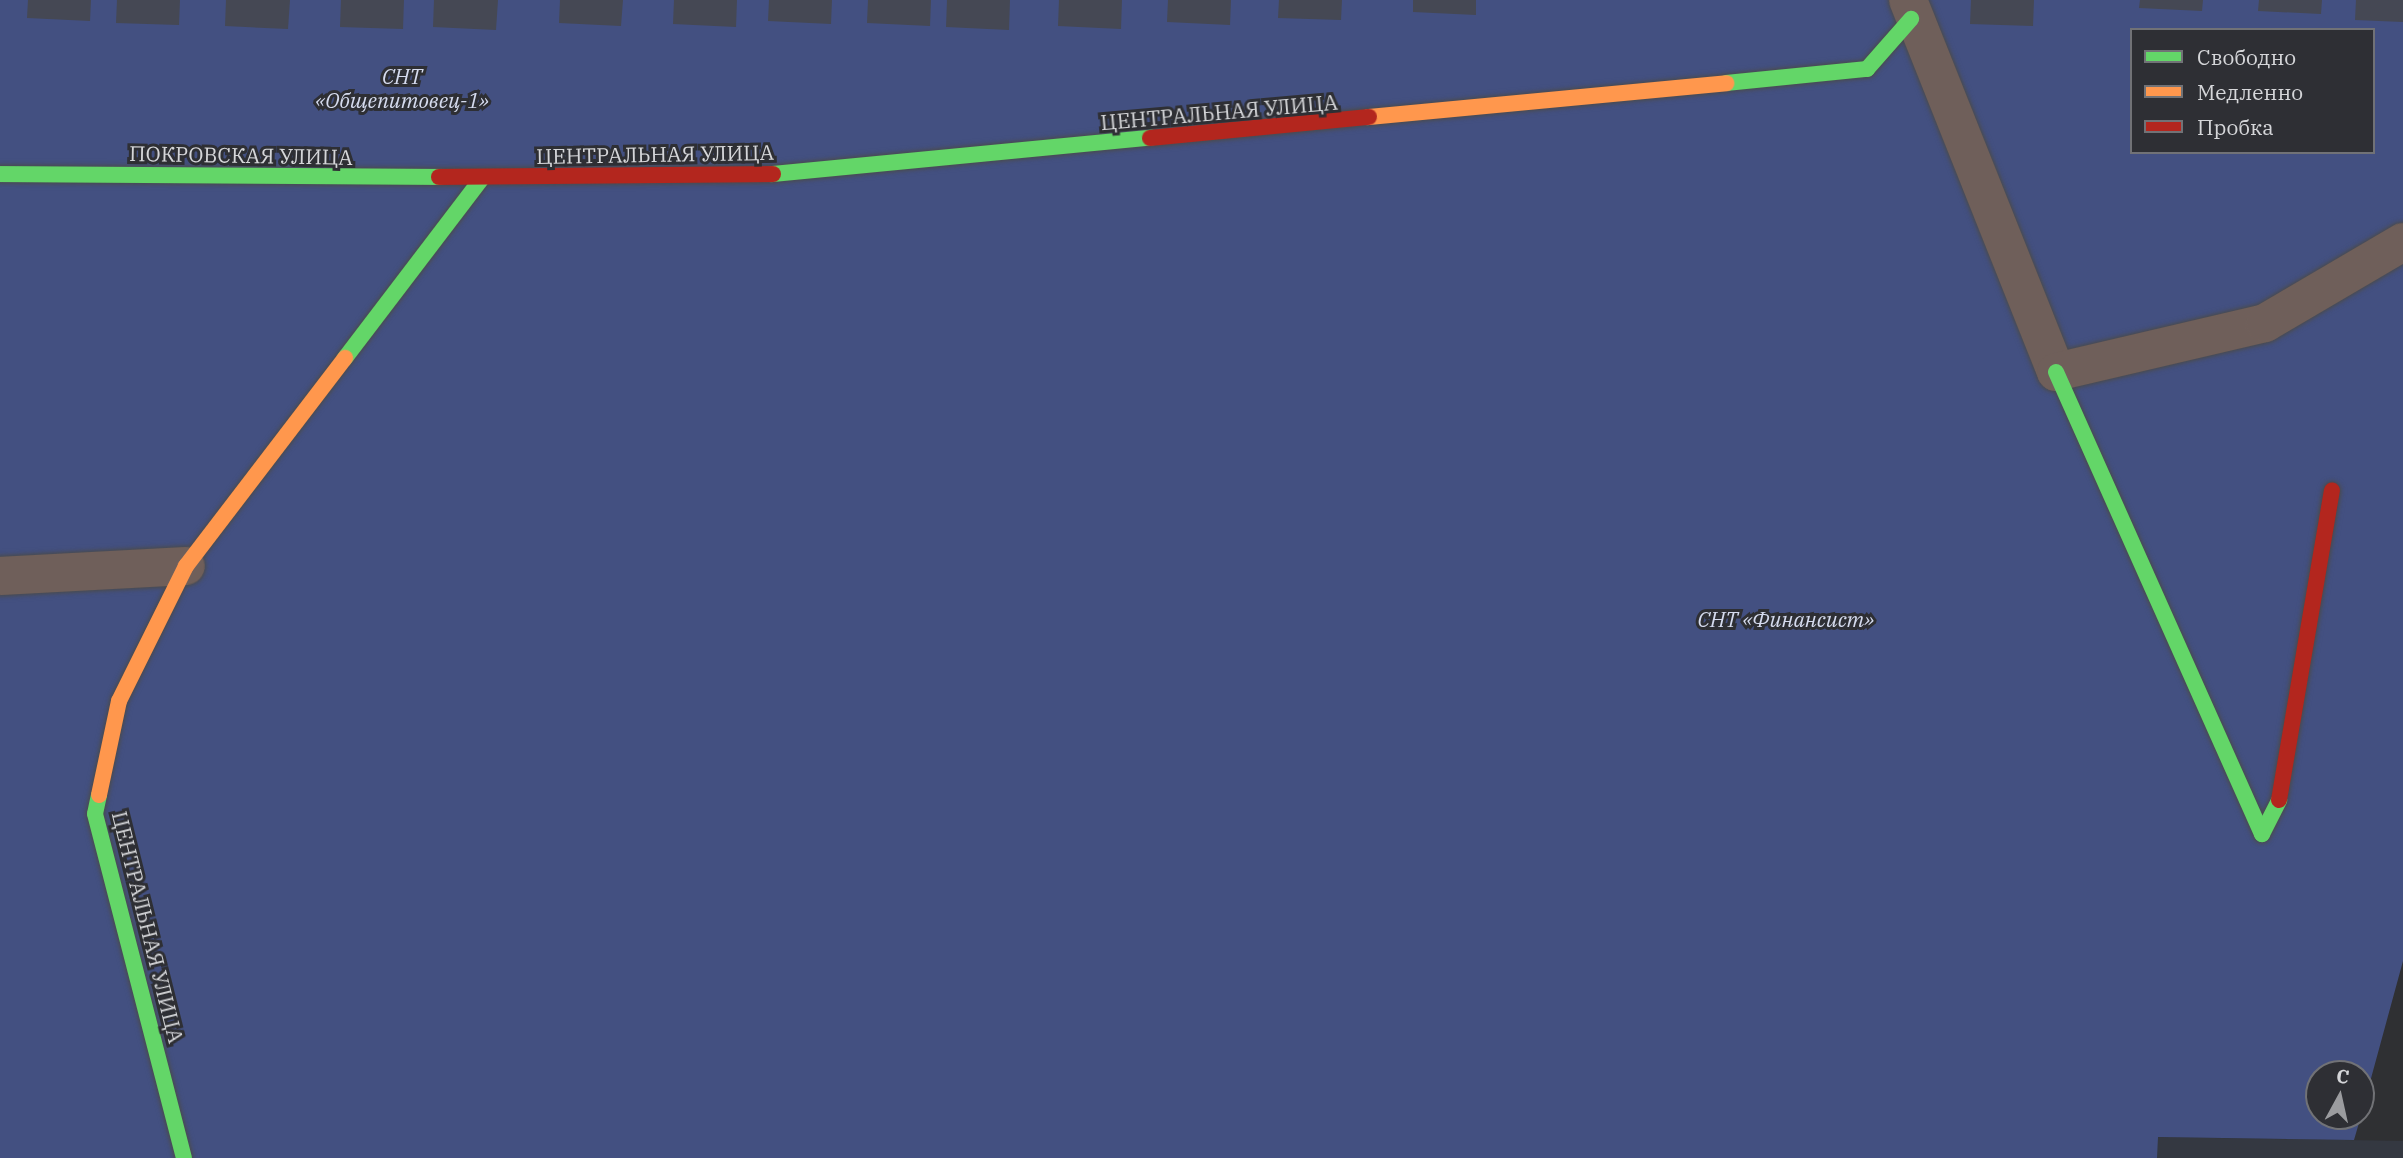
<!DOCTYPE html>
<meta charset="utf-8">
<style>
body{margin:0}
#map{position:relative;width:2403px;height:1158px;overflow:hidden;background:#2f3033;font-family:"IBM Plex Serif",serif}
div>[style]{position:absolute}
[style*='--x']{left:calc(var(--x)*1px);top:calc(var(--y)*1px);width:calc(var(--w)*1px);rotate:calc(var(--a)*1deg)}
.built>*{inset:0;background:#343841}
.green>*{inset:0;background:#435081}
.building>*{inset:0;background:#454854}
.roads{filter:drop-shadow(0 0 2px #4a4b4d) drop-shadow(0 0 2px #4a4b4d)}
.street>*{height:38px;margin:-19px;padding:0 19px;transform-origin:19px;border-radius:19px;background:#6f5f5a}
.fast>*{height:16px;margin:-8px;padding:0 8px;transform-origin:8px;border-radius:8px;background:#63d668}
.slow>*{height:16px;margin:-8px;padding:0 8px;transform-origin:8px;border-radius:8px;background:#ff974d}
.jam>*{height:16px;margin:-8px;padding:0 8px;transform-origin:8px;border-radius:8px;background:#b3261e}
span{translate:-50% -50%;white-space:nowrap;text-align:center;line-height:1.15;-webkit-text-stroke:6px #2e2f34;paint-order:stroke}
.park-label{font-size:21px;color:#d5dbee;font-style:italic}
.street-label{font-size:21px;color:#d5d6d9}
.legend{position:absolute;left:2130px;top:28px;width:245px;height:126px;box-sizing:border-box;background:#2e2f34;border:2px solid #717276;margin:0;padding:9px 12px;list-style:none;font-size:21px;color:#d5d6d9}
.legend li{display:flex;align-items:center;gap:14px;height:35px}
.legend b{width:35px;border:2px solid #717276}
.north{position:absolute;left:2305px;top:1060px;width:70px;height:70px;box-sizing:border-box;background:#2e2f34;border:2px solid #717276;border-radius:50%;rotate:8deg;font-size:19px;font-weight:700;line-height:28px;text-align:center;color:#d5d6d9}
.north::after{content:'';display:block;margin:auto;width:24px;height:32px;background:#9b9c9f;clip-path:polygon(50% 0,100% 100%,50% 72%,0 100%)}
</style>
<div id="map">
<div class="built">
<div style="clip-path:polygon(2157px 1137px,2403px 1141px,2403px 1158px,2157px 1158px)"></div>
</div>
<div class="green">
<div style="clip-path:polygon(evenodd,0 0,2403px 0,2403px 961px,2361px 1115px,2361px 1074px,2319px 1074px,2319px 1116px,2361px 1116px,2354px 1140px,2158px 1137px,2157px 1158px,0 1158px,0 0,2132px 30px,2373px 30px,2373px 152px,2132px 152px,2132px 30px)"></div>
</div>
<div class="building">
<div style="clip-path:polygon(28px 0,91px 0,90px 21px,27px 18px)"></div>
<div style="clip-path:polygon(117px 0,180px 0,179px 25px,116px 23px)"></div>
<div style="clip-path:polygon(226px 0,290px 0,288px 29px,225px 26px)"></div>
<div style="clip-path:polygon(341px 0,404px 0,403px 29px,340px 27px)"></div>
<div style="clip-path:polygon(434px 0,498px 0,496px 30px,433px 27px)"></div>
<div style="clip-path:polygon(560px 0,623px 0,621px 26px,559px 23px)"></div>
<div style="clip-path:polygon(674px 0,737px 0,736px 27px,673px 24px)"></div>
<div style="clip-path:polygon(769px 0,832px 0,831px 24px,768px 21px)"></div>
<div style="clip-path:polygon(868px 0,931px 0,930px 26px,867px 23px)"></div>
<div style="clip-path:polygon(947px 0,1010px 0,1009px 30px,946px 27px)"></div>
<div style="clip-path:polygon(1059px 0,1122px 0,1121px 29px,1058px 26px)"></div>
<div style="clip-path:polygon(1168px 0,1231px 0,1230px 25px,1167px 22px)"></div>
<div style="clip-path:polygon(1279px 0,1342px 0,1341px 20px,1278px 18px)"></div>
<div style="clip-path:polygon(1413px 0,1476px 0,1476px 15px,1413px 12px)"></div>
<div style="clip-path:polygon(1971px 0,2034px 0,2033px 26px,1970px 24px)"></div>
<div style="clip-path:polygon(2140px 0,2203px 0,2202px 11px,2139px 8px)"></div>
<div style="clip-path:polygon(2259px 0,2322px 0,2321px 14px,2258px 11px)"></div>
<div style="clip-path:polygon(2356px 0,2403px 0,2403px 22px,2355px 20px)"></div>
</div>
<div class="roads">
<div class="street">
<div style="--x:1908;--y:0;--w:400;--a:68.3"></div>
<div style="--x:2056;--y:372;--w:215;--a:-13.2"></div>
<div style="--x:2265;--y:323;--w:160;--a:-30.4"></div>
<div style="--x:0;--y:576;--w:186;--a:-3.1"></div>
</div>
<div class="fast">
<div style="--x:1726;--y:83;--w:142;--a:-5.7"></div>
<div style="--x:1867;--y:69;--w:67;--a:-48.7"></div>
<div style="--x:0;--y:174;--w:439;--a:0.4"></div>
<div style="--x:773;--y:174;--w:379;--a:-5.5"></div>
<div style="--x:345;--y:358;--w:226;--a:-52.7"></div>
<div style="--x:2056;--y:372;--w:506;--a:65.97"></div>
<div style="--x:2262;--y:834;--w:38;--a:-63"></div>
<div style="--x:99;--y:795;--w:19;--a:102"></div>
<div style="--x:95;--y:814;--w:355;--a:75.5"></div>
</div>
<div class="slow">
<div style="--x:1369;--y:117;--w:359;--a:-5.4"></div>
<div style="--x:99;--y:795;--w:96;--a:-78"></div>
<div style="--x:119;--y:701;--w:151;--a:-63.6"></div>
<div style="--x:186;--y:566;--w:262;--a:-52.6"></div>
</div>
<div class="jam">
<div style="--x:1150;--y:138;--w:220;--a:-5.5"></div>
<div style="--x:439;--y:177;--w:334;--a:-0.5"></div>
<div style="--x:2279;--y:800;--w:314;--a:-80.3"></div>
</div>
</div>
<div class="park-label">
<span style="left:402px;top:88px">СНТ<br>«Общепитовец-1»</span>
<span style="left:1786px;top:619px">СНТ «Финансист»</span>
</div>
<div class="street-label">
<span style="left:1219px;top:112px;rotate:-5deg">ЦЕНТРАЛЬНАЯ УЛИЦА</span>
<span style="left:655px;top:154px;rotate:-1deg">ЦЕНТРАЛЬНАЯ УЛИЦА</span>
<span style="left:241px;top:155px;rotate:1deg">ПОКРОВСКАЯ УЛИЦА</span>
<span style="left:148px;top:927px;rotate:76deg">ЦЕНТРАЛЬНАЯ УЛИЦА</span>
</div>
<ul class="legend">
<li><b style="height:9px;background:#63d668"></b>Свободно</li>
<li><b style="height:9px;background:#ff974d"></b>Медленно</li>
<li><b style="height:9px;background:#b3261e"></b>Пробка</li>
</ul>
<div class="north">С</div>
</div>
